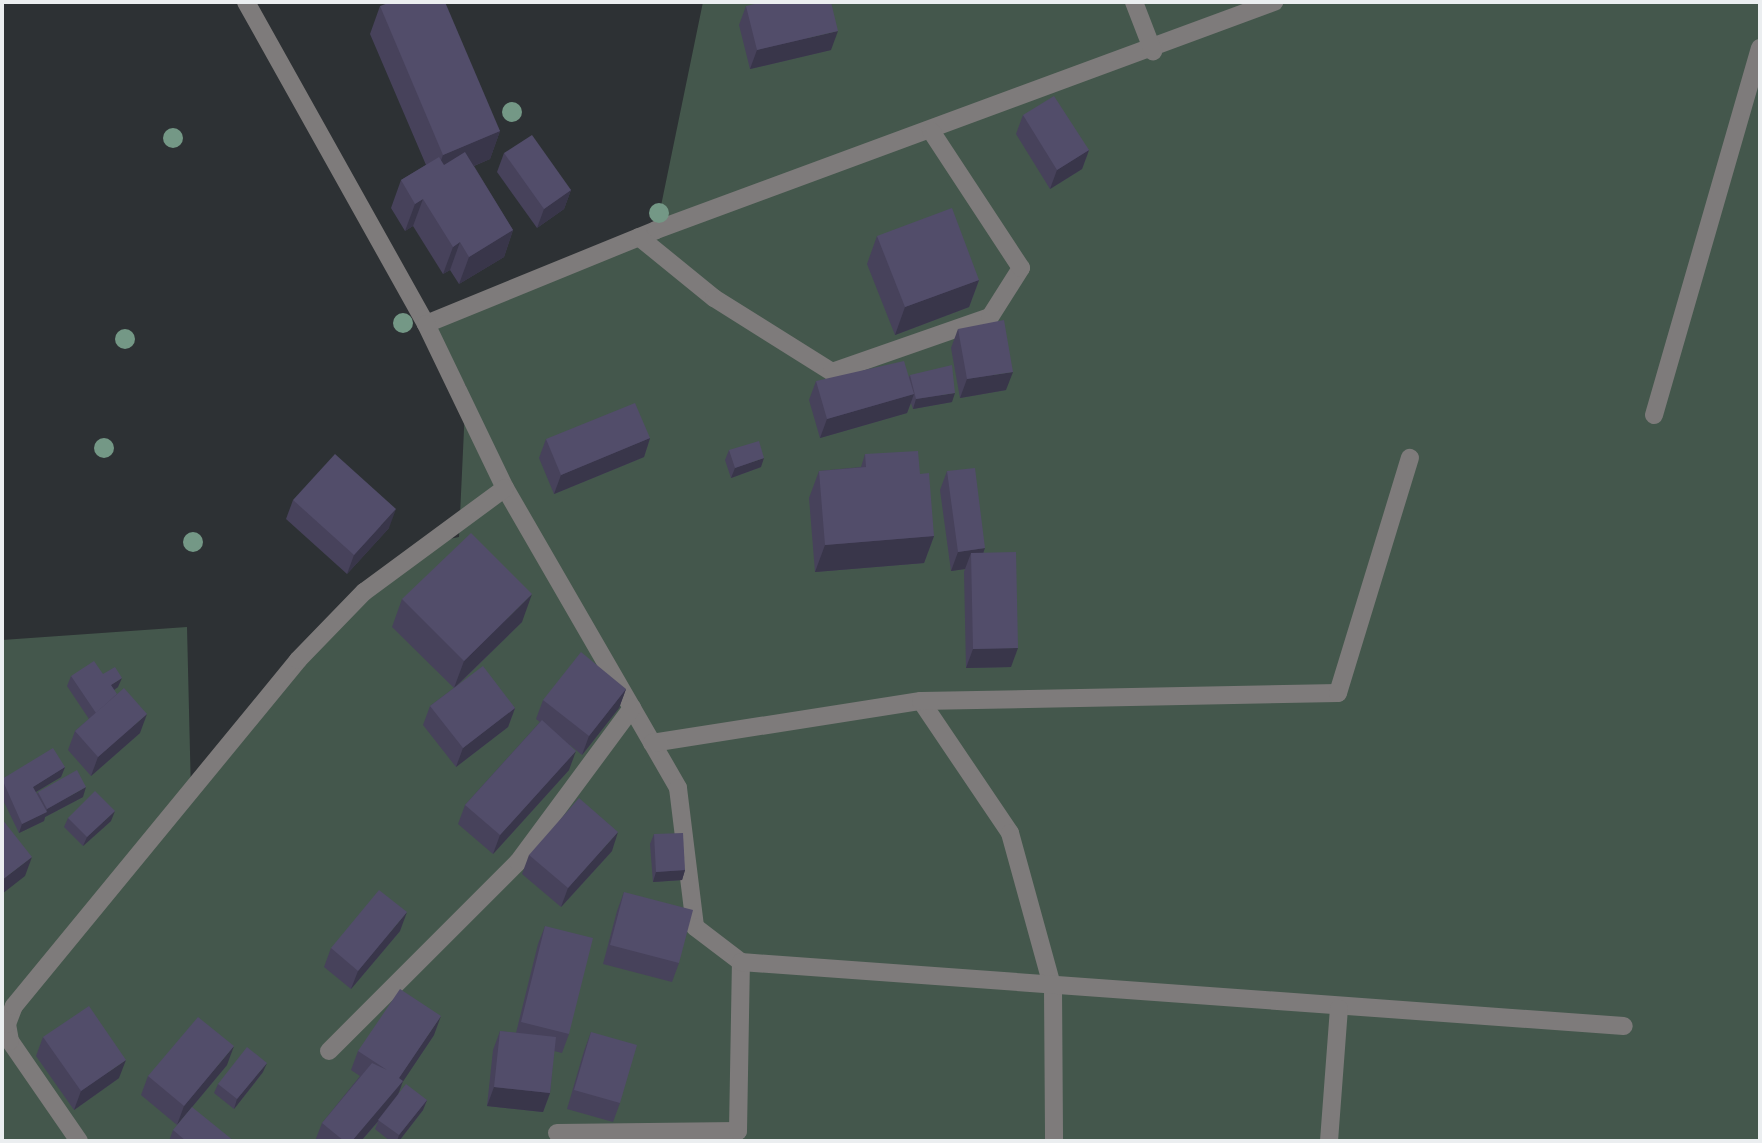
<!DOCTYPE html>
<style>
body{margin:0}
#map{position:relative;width:1762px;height:1143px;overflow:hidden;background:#2d3134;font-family:Literata,serif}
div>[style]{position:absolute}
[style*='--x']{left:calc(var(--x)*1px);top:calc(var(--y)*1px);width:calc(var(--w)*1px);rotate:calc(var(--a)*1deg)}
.green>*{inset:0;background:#44574c}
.minor>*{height:18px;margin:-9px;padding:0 9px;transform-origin:9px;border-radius:9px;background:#7e7b7b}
.trees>*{width:20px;height:20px;margin:-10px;border-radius:50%;background:#749886}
.wall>*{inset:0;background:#47425b}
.shaded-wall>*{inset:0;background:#39364a}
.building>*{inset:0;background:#524d6a}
span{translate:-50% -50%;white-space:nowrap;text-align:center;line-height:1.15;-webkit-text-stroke:6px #23272a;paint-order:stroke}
.frame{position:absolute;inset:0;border:4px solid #ebeef0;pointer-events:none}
</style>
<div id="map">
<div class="green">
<div style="clip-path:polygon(703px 2px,1760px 2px,1760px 1141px,2px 1141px,2px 640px,187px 627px,191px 794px,298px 660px,420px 545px,459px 537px,466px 386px,426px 324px,656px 230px)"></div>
</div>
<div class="minor">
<div style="--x:246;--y:2;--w:369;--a:60.8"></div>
<div style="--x:426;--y:324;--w:248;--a:-22.2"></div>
<div style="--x:656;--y:230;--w:659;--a:-20.25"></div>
<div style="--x:1134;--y:2;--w:53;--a:68.8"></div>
<div style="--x:639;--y:237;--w:97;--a:39.1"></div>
<div style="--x:714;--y:298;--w:139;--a:32.1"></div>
<div style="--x:832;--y:372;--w:167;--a:-19.2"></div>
<div style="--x:990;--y:317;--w:58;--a:-57.7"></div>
<div style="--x:1021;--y:268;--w:164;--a:-123.3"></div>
<div style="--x:426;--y:324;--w:182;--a:64.3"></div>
<div style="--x:505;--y:488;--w:346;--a:60"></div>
<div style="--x:678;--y:788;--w:140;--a:83"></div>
<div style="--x:695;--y:927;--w:58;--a:37.3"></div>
<div style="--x:1654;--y:415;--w:382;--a:-73.9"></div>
<div style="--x:921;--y:701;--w:159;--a:56"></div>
<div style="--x:1010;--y:833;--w:162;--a:74.6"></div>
<div style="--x:1053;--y:989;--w:152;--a:89.6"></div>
<div style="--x:652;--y:743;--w:272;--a:-8.9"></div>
<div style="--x:921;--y:701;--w:417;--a:-1.1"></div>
<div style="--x:1338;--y:693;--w:246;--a:-73"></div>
<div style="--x:329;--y:1051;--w:267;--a:-45"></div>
<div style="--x:518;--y:862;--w:192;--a:-53.5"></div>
<div style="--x:557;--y:1133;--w:181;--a:-0.6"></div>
<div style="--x:738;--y:1131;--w:169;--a:-89"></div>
<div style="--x:741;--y:962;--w:885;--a:4.15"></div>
<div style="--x:79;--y:1141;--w:121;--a:-124.6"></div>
<div style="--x:10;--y:1041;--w:17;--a:-100"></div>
<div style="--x:7;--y:1024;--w:19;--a:-69"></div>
<div style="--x:14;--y:1006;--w:448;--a:-50.6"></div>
<div style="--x:298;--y:660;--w:95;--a:-45.9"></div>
<div style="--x:364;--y:592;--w:175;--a:-36.4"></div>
<div style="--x:1329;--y:1141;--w:133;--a:-85.7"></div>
</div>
<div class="trees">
<div style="left:512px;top:112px"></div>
<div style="left:173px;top:138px"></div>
<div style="left:659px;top:213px"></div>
<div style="left:403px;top:323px"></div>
<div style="left:125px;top:339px"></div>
<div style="left:104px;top:448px"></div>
<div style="left:193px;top:542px"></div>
</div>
<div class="wall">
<div style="clip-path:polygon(380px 6px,500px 131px,490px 159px,474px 166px,513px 230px,504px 257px,459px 284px,450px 270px,443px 274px,413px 226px,405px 231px,391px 208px,401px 180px,426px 165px,370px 34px)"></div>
<div style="clip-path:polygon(746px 6px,831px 50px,750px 69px,739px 25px)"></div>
<div style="clip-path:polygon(1023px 115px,1089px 150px,1082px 169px,1050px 189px,1016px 134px)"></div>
<div style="clip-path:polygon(504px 153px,571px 190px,564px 209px,537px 228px,497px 172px)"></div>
<div style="clip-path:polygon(877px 236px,979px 280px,969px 307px,895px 335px,867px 264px)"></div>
<div style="clip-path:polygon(958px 329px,1006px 390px,960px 398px,951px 348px)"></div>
<div style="clip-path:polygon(910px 375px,952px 402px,913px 409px,911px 403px,907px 413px,820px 438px,809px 400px,816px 381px,909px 377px)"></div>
<div style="clip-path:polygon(650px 438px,644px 457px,554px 494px,539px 458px,546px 439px)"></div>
<div style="clip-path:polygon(729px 450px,761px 467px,731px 478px,725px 460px)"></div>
<div style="clip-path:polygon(865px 454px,920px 474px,934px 536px,924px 563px,815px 572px,809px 498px,819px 471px,861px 467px)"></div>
<div style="clip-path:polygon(947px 471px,984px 553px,1011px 667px,966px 668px,964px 572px,965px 569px,951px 571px,940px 490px)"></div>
<div style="clip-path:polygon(293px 500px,389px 528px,347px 574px,286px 519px)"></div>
<div style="clip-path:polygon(402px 599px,522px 622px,458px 685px,515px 708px,508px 727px,456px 767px,423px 725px,430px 706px,454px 688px,392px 627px)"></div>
<div style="clip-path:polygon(103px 674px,118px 687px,114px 690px,140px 733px,91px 776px,68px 750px,75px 731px,89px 719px,67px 686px,71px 676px)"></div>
<div style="clip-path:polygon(626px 689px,619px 708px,582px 755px,570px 745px,569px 770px,493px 854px,458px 824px,465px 805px,540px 722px,536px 719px,543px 700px)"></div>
<div style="clip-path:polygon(65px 767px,61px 777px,36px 792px,37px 794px,38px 792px,83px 797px,45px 817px,44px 821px,19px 833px,2px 798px,2px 779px)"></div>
<div style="clip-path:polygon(68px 818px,111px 821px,83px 846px,64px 827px)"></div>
<div style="clip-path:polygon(654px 834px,685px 870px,682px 880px,653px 882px,650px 844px)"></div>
<div style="clip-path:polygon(612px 851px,561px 907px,522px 874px,529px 855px)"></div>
<div style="clip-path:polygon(624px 892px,679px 963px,672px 982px,603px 964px,617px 911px)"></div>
<div style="clip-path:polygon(545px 926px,569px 1034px,562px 1053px,554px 1051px,550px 1093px,543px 1112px,487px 1106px,493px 1050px,500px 1031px,516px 1033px,538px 944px)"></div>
<div style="clip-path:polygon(400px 931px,351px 989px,324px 967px,331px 948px)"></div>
<div style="clip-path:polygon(591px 1032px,620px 1103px,613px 1122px,567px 1109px,584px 1051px)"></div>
<div style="clip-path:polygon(434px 1035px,403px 1081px,398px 1095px,427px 1100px,423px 1110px,399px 1141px,390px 1141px,375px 1129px,378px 1122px,361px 1141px,315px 1141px,322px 1123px,360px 1076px,351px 1070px,358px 1051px)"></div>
<div style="clip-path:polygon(43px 1037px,119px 1078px,74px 1110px,36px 1056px)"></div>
<div style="clip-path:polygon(227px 1065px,177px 1125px,141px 1095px,148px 1076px)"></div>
<div style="clip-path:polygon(263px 1072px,234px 1109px,214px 1093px,218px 1084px)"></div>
<div style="clip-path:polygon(173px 1130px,234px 1141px,169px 1141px)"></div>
</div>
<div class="shaded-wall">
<div style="clip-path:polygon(838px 31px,831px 50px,750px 69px,757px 50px)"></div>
<div style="clip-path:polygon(500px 131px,490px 159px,433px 183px,443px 155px)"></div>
<div style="clip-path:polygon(1089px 150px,1082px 169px,1050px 189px,1057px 170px)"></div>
<div style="clip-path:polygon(571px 190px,564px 209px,537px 228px,544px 209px)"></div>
<div style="clip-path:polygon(423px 199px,413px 226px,405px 231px,415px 204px)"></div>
<div style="clip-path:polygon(513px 230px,504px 257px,459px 284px,469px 257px)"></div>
<div style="clip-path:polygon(460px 242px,450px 270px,443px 274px,453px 247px)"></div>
<div style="clip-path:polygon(979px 280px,969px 307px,895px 335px,905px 307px)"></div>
<div style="clip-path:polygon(1013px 372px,1006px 390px,960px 398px,967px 379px)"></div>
<div style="clip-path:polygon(955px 393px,952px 402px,913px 409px,916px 399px)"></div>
<div style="clip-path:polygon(914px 394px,907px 413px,820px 438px,827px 419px)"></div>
<div style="clip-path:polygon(650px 438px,644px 457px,554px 494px,561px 475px)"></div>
<div style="clip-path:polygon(764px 458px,761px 467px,731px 478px,735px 468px)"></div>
<div style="clip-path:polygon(396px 509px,389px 528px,347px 574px,354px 555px)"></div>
<div style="clip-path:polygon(934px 536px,924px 563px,815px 572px,825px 545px)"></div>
<div style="clip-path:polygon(985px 548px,978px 567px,971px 553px,965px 569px,951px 571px,958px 552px)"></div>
<div style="clip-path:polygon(532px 594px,522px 622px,454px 688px,464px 661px)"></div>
<div style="clip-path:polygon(1018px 648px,1011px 667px,966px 668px,973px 649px)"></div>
<div style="clip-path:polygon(122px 678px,118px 687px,107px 695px,111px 685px)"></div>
<div style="clip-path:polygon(626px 689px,619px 708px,582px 755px,589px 736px)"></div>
<div style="clip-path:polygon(515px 708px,508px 727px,456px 767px,463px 748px)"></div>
<div style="clip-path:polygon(147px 714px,140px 733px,91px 776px,98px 757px)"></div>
<div style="clip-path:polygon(576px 751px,569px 770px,493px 854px,500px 835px)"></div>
<div style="clip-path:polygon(65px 767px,61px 777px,29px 796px,33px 787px)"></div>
<div style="clip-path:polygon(86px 787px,83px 797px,45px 817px,44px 821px,19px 833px,22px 824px,46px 812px,47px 809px)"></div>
<div style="clip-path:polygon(115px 811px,111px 821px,83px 846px,87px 837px)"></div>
<div style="clip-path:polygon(618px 832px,612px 851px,561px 907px,568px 888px)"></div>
<div style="clip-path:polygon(32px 857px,25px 876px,2px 894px,2px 880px)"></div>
<div style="clip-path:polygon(685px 870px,682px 880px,653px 882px,656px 872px)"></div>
<div style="clip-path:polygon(407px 912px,400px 931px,351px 989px,358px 971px)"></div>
<div style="clip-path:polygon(441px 1016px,434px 1035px,402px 1083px,403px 1081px,396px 1100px,361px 1141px,352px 1141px,399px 1078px)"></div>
<div style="clip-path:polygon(234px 1046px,227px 1065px,177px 1125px,184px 1106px)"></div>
<div style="clip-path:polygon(126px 1060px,119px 1078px,74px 1110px,81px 1091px)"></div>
<div style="clip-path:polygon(267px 1063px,263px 1072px,234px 1109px,237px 1099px)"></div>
<div style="clip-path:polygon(494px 1087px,550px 1093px,543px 1112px,487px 1106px)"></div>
<div style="clip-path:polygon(427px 1100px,423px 1110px,399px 1141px,397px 1141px,399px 1135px)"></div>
</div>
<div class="building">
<div style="clip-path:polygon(391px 2px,445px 2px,500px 131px,443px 155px,380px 6px)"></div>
<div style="clip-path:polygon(763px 2px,831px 2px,838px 31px,757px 50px,746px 6px)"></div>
<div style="clip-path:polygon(1054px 96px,1089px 150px,1057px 170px,1023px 115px)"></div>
<div style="clip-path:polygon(532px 135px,571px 190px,544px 209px,504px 153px)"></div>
<div style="clip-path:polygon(465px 152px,513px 230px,469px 257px,460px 242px,453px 247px,423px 199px,415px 204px,401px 180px,439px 157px,444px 165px)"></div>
<div style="clip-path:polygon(952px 208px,979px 280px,905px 307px,877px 236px)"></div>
<div style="clip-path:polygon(1004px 320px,1013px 372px,967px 379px,958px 329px)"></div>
<div style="clip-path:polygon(904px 361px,914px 394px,827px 419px,816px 381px)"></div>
<div style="clip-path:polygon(952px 365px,955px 393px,916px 399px,910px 375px)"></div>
<div style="clip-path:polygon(635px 403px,650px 438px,561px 475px,546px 439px)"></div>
<div style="clip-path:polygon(759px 441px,764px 458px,735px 468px,729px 450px)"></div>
<div style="clip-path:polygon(918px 451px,920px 474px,929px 473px,934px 536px,825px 545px,819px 471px,866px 467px,865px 454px)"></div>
<div style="clip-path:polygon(335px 454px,396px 509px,354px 555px,293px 500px)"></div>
<div style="clip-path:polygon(975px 468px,985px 548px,958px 552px,947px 471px)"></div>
<div style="clip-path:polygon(471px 533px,532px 594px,464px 661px,402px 599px)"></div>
<div style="clip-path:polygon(1016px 552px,1018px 648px,973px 649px,971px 553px)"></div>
<div style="clip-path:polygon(581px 652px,626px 689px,589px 736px,543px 700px)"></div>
<div style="clip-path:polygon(94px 661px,103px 674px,115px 667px,122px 678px,111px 685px,117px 694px,96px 713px,71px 676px)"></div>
<div style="clip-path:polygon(483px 666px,515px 708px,463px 748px,430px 706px)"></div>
<div style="clip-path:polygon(124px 688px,147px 714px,98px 757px,75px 731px)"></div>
<div style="clip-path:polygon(542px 720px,576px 751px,500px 835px,465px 805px)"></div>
<div style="clip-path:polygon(53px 748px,65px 767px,33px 787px,47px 812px,22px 824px,2px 779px)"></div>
<div style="clip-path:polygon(77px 770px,86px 787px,47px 809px,38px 792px)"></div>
<div style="clip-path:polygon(95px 791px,115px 811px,87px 837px,68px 818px)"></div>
<div style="clip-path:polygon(579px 798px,618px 832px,568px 888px,529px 855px)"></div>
<div style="clip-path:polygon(2px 819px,32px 857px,2px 880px)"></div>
<div style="clip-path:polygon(683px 833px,685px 870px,656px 872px,654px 834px)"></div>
<div style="clip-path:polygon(379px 890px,407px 912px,358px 971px,331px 948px)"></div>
<div style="clip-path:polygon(624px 892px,693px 910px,679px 963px,610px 945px)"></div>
<div style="clip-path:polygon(545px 926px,593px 938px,569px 1034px,521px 1022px)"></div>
<div style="clip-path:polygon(400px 989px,441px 1016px,399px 1078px,403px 1081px,352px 1141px,344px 1141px,322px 1123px,372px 1063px,387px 1070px,358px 1051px)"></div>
<div style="clip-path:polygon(89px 1006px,126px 1060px,81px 1091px,43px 1037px)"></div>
<div style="clip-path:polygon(198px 1017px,234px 1046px,184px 1106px,148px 1076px)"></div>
<div style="clip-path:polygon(500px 1031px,556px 1037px,550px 1093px,494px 1087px)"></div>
<div style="clip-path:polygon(591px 1032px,637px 1045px,620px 1103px,574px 1090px)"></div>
<div style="clip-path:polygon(247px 1047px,267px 1063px,237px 1099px,218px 1084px)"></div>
<div style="clip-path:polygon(406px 1084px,427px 1100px,399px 1135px,378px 1120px)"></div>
<div style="clip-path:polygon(192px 1107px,234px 1141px,186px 1141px,173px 1130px)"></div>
</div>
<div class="frame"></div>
</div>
